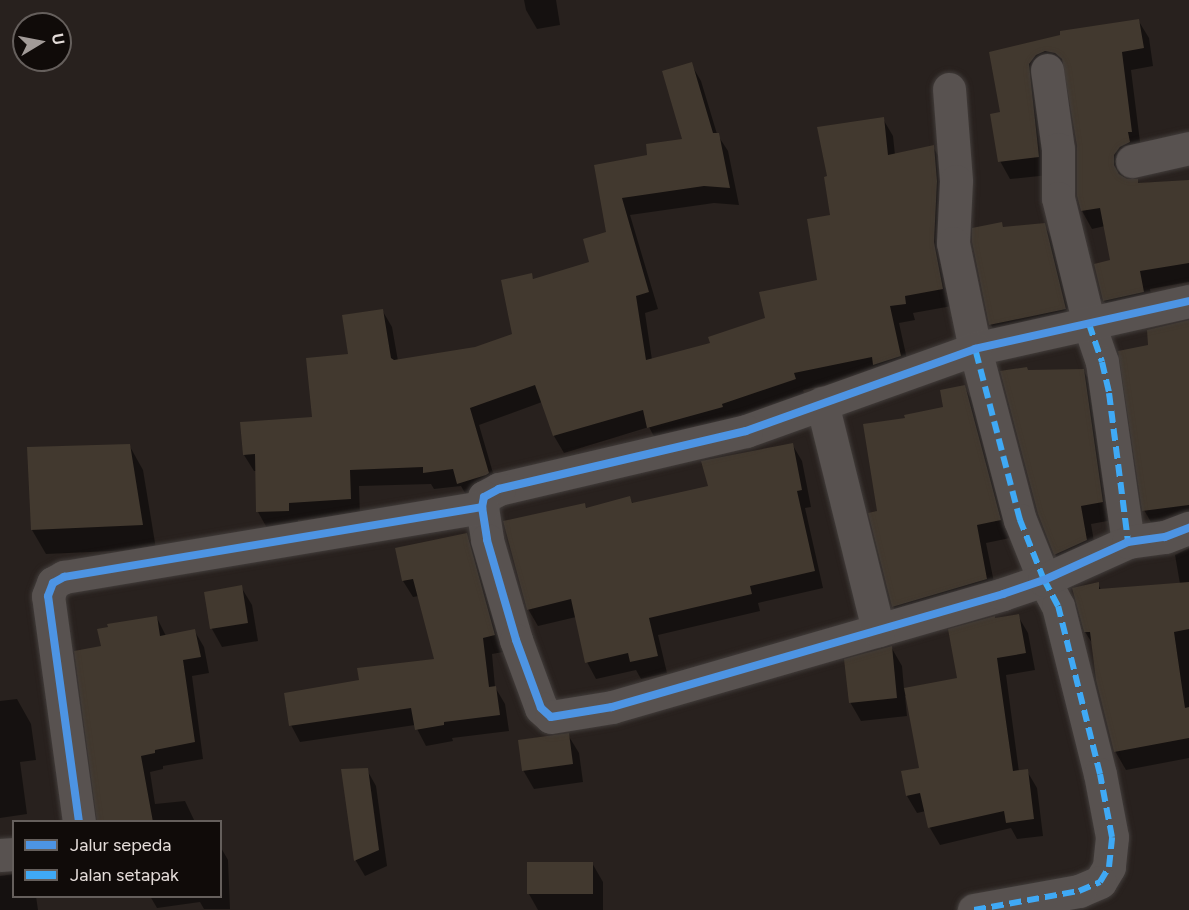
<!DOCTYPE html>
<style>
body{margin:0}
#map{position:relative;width:1189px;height:910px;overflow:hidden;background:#28211e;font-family:Figtree,sans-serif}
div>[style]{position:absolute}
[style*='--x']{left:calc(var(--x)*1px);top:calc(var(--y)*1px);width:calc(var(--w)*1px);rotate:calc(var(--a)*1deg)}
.shadow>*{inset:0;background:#0007}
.building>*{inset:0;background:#42392f}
.roads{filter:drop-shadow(0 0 2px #423d3b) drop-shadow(0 0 2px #423d3b)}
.minor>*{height:33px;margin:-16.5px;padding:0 16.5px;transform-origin:16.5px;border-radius:16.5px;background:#585250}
.quiet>*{height:6px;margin-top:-3px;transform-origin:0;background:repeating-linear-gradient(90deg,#3fa9f5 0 12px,transparent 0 18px)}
.cycleway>*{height:8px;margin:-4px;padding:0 4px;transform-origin:4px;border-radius:4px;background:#4d94e3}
span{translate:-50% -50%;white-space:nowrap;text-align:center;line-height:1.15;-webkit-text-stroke:6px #100b09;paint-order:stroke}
.legend{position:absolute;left:12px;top:820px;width:210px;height:78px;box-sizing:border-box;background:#100b09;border:2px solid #655f5c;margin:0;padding:8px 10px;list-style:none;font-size:18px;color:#e4dcd9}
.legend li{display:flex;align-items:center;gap:12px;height:30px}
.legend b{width:30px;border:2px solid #655f5c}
.north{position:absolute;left:12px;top:12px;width:60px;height:60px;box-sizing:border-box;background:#100b09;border:2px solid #655f5c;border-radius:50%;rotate:80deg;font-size:16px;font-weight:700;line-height:24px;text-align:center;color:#e4dcd9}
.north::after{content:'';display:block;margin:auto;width:21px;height:27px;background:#a29b98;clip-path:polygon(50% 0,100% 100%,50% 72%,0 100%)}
</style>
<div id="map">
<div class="shadow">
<div style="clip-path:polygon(524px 0,556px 0,560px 25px,537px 29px,526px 10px)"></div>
<div style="clip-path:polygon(1138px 20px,1149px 38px,1153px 66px,1131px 70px,1141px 150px,1124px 174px,1124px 179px,1137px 180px,1139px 185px,1189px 185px,1189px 282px,1150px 289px,1153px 310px,1115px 319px,1104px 301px,1112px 262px,1105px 226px,1092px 229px,1082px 211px,1078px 146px,1066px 71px,1056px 69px,1049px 175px,1010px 179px,1000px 161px,1001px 114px,991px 53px)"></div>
<div style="clip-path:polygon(691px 64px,701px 81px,717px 134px,728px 151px,739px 205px,714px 203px,630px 215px,658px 309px,645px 313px,652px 360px,712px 344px,767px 319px,818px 281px,832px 217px,883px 119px,893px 136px,895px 155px,933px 147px,943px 164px,952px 306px,913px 313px,915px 320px,899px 323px,910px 373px,880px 374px,803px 390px,805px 396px,658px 444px,649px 427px,564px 453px,554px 436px,542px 402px,479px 425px,498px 490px,469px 500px,461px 486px,434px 489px,431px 484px,359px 486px,360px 516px,298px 520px,298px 528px,267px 528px,258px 512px,257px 471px,254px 471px,244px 455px,314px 418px,350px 355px,382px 310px,392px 327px,398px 361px,475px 348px,514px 335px,531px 275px,534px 280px,591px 263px,608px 233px,596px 166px,649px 156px,684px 140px)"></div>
<div style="clip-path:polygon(1002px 224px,1004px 229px,1044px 225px,1054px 242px,1075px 327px,1001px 342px,991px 325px,973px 241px)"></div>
<div style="clip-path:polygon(1189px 322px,1189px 531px,1155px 529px,1144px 510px,1150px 346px)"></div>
<div style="clip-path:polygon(1083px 370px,1094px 389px,1113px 520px,1091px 524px,1097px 559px,1066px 573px,1055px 554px,1028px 372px)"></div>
<div style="clip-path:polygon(964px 387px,975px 405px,1010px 538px,986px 543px,997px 597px,903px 624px,893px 606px,879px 512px,907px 419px,945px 409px)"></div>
<div style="clip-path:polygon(792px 444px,802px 461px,811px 507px,805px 508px,823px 588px,758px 603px,760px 611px,658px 635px,667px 673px,641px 679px,636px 670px,596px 679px,587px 662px,576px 617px,538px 626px,528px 609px,585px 505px,587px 509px,630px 498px,633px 504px,710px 487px)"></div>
<div style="clip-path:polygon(129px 445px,143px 470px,156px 549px,46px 554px,32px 530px)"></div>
<div style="clip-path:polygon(466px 535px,476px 551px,503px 652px,492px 654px,495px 687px,505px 704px,509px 731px,452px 738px,453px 741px,426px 746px,415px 725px,300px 742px,291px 725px,360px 681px,436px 660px,419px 596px,413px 597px,403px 581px)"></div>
<div style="clip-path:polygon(1189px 548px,1189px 758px,1126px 770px,1115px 751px,1094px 646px,1085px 632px,1098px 584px,1101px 590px,1180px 584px,1175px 555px)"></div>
<div style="clip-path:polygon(241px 587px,252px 605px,258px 641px,222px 647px,212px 629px,205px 593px)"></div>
<div style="clip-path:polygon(1018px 616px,1028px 633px,1035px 670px,1006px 675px,1019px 772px,1027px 771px,1037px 788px,1043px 836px,1017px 839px,1011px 828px,940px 845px,930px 828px,926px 811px,917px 813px,907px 796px,921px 769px,907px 696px,905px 696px,907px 716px,861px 721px,850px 702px,891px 647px,902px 666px,904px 689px,959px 680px,995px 620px)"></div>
<div style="clip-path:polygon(157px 618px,166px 636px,194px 630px,204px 647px,209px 673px,192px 676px,203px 759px,163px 766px,163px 769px,150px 772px,155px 804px,185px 801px,195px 822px,99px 822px,102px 648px)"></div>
<div style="clip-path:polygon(17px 699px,31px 724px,36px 760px,20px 762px,27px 814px,0 818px,0 701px)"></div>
<div style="clip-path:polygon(568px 735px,579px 753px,583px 782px,534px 789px,523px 770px)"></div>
<div style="clip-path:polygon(343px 770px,367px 770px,376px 786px,387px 866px,365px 876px,356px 861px)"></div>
<div style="clip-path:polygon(220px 846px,228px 860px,230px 909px,204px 909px,200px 902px,157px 908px,150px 896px,220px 896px)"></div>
<div style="clip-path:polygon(592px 863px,603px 882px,603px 910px,538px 910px,529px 894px)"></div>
<div style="clip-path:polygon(14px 874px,14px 896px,36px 896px,38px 910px,0 910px,0 876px)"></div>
</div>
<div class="building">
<div style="clip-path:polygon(1139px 19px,1144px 48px,1122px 52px,1132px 132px,1128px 132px,1130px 142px,1120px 147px,1114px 155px,1114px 165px,1119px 174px,1127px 179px,1138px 179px,1138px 183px,1189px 180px,1189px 263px,1140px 271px,1144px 292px,1103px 301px,1094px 264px,1110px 260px,1100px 208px,1081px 211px,1077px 196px,1077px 146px,1062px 59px,1055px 53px,1045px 51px,1036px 55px,1029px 64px,1039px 157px,998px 162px,990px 114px,1000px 112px,989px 52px,1060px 35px,1060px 31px)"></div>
<div style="clip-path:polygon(692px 62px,713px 133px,719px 133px,730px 188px,704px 186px,622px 198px,649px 292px,636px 296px,646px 360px,710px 343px,708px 337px,765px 318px,759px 292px,817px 280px,807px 219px,830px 215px,824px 177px,827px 176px,817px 127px,884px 117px,888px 155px,934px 145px,937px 181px,934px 242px,943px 289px,905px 296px,906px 304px,890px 306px,901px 356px,873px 365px,872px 357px,794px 373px,796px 379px,722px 404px,723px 407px,647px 428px,643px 410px,553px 436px,535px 385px,470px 408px,489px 473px,486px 475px,457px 484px,453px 469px,423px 473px,423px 467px,350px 470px,351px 499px,289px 503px,289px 511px,256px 512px,255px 454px,243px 455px,240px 422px,312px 417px,306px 358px,348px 354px,342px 315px,383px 309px,391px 358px,394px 360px,475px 347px,512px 334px,501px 280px,532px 273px,533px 279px,589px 262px,583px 239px,606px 232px,594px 165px,647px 155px,646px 144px,682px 139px,662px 71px)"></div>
<div style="clip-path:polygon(1002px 222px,1003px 227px,1045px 223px,1066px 309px,989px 325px,972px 242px,972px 228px)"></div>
<div style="clip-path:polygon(1189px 320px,1189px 505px,1142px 511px,1118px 351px,1148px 345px,1147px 330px)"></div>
<div style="clip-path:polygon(1027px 367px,1028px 370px,1084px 369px,1103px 502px,1081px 506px,1087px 540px,1054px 555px,1038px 514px,1000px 371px)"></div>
<div style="clip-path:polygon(965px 385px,1001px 520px,977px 525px,987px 579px,892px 607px,868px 513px,877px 511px,863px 424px,905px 418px,904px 415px,943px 407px,940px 390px)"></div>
<div style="clip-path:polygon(793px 443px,802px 490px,797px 491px,815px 571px,750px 586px,752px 594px,649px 618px,658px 656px,630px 662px,628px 653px,585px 663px,571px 599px,527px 610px,503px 521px,585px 503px,586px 508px,630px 496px,632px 503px,708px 486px,701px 461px)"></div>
<div style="clip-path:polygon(130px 444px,143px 525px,31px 530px,27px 447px)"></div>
<div style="clip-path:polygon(467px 533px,495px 635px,483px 638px,489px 687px,496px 686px,500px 715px,444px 722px,444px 725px,415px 730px,411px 708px,289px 726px,284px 693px,359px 680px,357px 668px,434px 659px,413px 579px,402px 581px,395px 548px)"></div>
<div style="clip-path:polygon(1099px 582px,1099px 589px,1189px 582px,1189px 629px,1174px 632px,1185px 708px,1189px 707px,1189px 738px,1114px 752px,1096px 680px,1090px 632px,1084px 632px,1072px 588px)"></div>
<div style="clip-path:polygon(242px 585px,248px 623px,210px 629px,204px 592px)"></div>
<div style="clip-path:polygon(1019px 614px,1026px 653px,997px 658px,1013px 771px,1028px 769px,1034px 819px,1006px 823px,1004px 811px,928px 828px,920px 793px,906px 796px,901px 771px,919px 768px,904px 688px,957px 678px,948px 629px,995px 616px,995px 618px)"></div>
<div style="clip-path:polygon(157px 616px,160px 636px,195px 629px,201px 657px,183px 660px,195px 742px,155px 750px,155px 753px,141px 756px,153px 822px,97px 822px,74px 651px,101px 646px,97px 629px,108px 627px,107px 624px)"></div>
<div style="clip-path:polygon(892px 646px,897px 698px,849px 703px,844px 659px)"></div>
<div style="clip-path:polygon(569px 733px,573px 764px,522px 771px,518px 740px)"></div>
<div style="clip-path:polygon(368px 768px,379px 850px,354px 861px,341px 769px)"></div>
<div style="clip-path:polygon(527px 862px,593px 862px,593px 894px,527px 894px)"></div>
</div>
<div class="roads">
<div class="minor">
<div style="--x:1047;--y:70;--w:80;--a:82.1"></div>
<div style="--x:1058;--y:149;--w:49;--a:90"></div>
<div style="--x:1058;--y:198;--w:130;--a:76.2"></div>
<div style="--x:1089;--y:324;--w:40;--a:71.1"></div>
<div style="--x:1102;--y:362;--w:182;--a:81.8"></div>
<div style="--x:949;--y:89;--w:92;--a:85.6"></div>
<div style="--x:956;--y:181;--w:62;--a:92.8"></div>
<div style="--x:953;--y:243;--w:108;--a:78.3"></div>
<div style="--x:975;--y:349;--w:177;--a:75.3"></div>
<div style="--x:1020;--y:520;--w:65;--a:68.2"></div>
<div style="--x:1044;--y:580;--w:30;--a:62"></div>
<div style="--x:1058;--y:606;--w:173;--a:76"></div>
<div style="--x:1100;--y:774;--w:64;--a:79.2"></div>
<div style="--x:1112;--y:837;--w:30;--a:96"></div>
<div style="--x:1109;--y:867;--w:17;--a:121"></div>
<div style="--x:1100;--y:882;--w:23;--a:157"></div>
<div style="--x:1079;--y:891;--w:107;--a:169.7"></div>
<div style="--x:1132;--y:161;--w:58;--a:-12.8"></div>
<div style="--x:1189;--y:301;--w:219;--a:167.4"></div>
<div style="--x:975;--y:349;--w:243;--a:160.3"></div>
<div style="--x:746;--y:431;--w:254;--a:166.8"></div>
<div style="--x:499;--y:489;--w:17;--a:152"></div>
<div style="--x:484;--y:497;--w:10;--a:101"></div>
<div style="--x:482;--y:507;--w:33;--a:81"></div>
<div style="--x:487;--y:540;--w:104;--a:73.8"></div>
<div style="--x:516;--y:640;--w:72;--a:69.8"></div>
<div style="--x:541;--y:708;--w:13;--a:42"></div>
<div style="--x:551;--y:717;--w:62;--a:-9.3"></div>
<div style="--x:612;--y:707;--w:407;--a:-16.1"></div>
<div style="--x:1003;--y:594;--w:43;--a:-18.9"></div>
<div style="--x:1044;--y:580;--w:92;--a:-24.3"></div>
<div style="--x:1128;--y:542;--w:37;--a:-8"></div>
<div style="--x:1165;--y:537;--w:26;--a:-21"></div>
<div style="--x:822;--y:403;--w:234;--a:76.1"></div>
<div style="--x:79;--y:822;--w:228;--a:-97.8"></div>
<div style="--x:48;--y:596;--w:14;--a:-69"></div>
<div style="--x:53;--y:583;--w:13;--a:-29"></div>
<div style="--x:64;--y:577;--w:424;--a:-9.5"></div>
<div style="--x:0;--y:855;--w:14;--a:-4"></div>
</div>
</div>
<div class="quiet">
<div style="--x:1089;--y:324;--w:40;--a:71.1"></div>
<div style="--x:1102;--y:362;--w:32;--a:77"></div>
<div style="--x:1109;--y:393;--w:150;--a:82.7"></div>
<div style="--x:974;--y:910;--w:107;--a:-10.3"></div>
<div style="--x:1079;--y:891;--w:23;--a:-23"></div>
<div style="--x:1100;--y:882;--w:17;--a:-59"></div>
<div style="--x:1109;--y:867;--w:30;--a:-84"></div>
<div style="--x:1112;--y:837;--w:64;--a:-100.8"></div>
<div style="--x:1100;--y:774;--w:173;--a:-104"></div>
<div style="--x:1058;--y:606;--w:30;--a:-118"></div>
<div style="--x:1044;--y:580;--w:65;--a:-111.8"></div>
<div style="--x:1020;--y:520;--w:177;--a:-104.7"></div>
</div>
<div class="cycleway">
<div style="--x:1189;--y:301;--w:219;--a:167.4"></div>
<div style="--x:975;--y:349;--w:243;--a:160.3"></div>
<div style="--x:746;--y:431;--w:254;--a:166.8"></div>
<div style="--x:499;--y:489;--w:17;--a:152"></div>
<div style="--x:484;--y:497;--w:10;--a:101"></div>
<div style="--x:482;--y:507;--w:33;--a:81"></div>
<div style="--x:487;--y:540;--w:104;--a:73.8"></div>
<div style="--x:516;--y:640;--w:72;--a:69.8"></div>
<div style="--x:541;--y:708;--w:13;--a:42"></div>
<div style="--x:551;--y:717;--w:62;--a:-9.3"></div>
<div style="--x:612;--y:707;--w:407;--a:-16.1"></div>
<div style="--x:1003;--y:594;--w:43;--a:-18.9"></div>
<div style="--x:1044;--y:580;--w:92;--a:-24.3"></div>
<div style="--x:1128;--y:542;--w:37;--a:-8"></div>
<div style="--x:1165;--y:537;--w:26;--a:-21"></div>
<div style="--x:79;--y:822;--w:228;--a:-97.8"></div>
<div style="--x:48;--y:596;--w:14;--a:-69"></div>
<div style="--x:53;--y:583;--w:13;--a:-29"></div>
<div style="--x:64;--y:577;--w:424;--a:-9.5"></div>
</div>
<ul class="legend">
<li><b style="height:8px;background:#4d94e3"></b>Jalur sepeda</li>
<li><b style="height:8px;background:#3fa9f5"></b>Jalan setapak</li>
</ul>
<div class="north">U</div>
</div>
